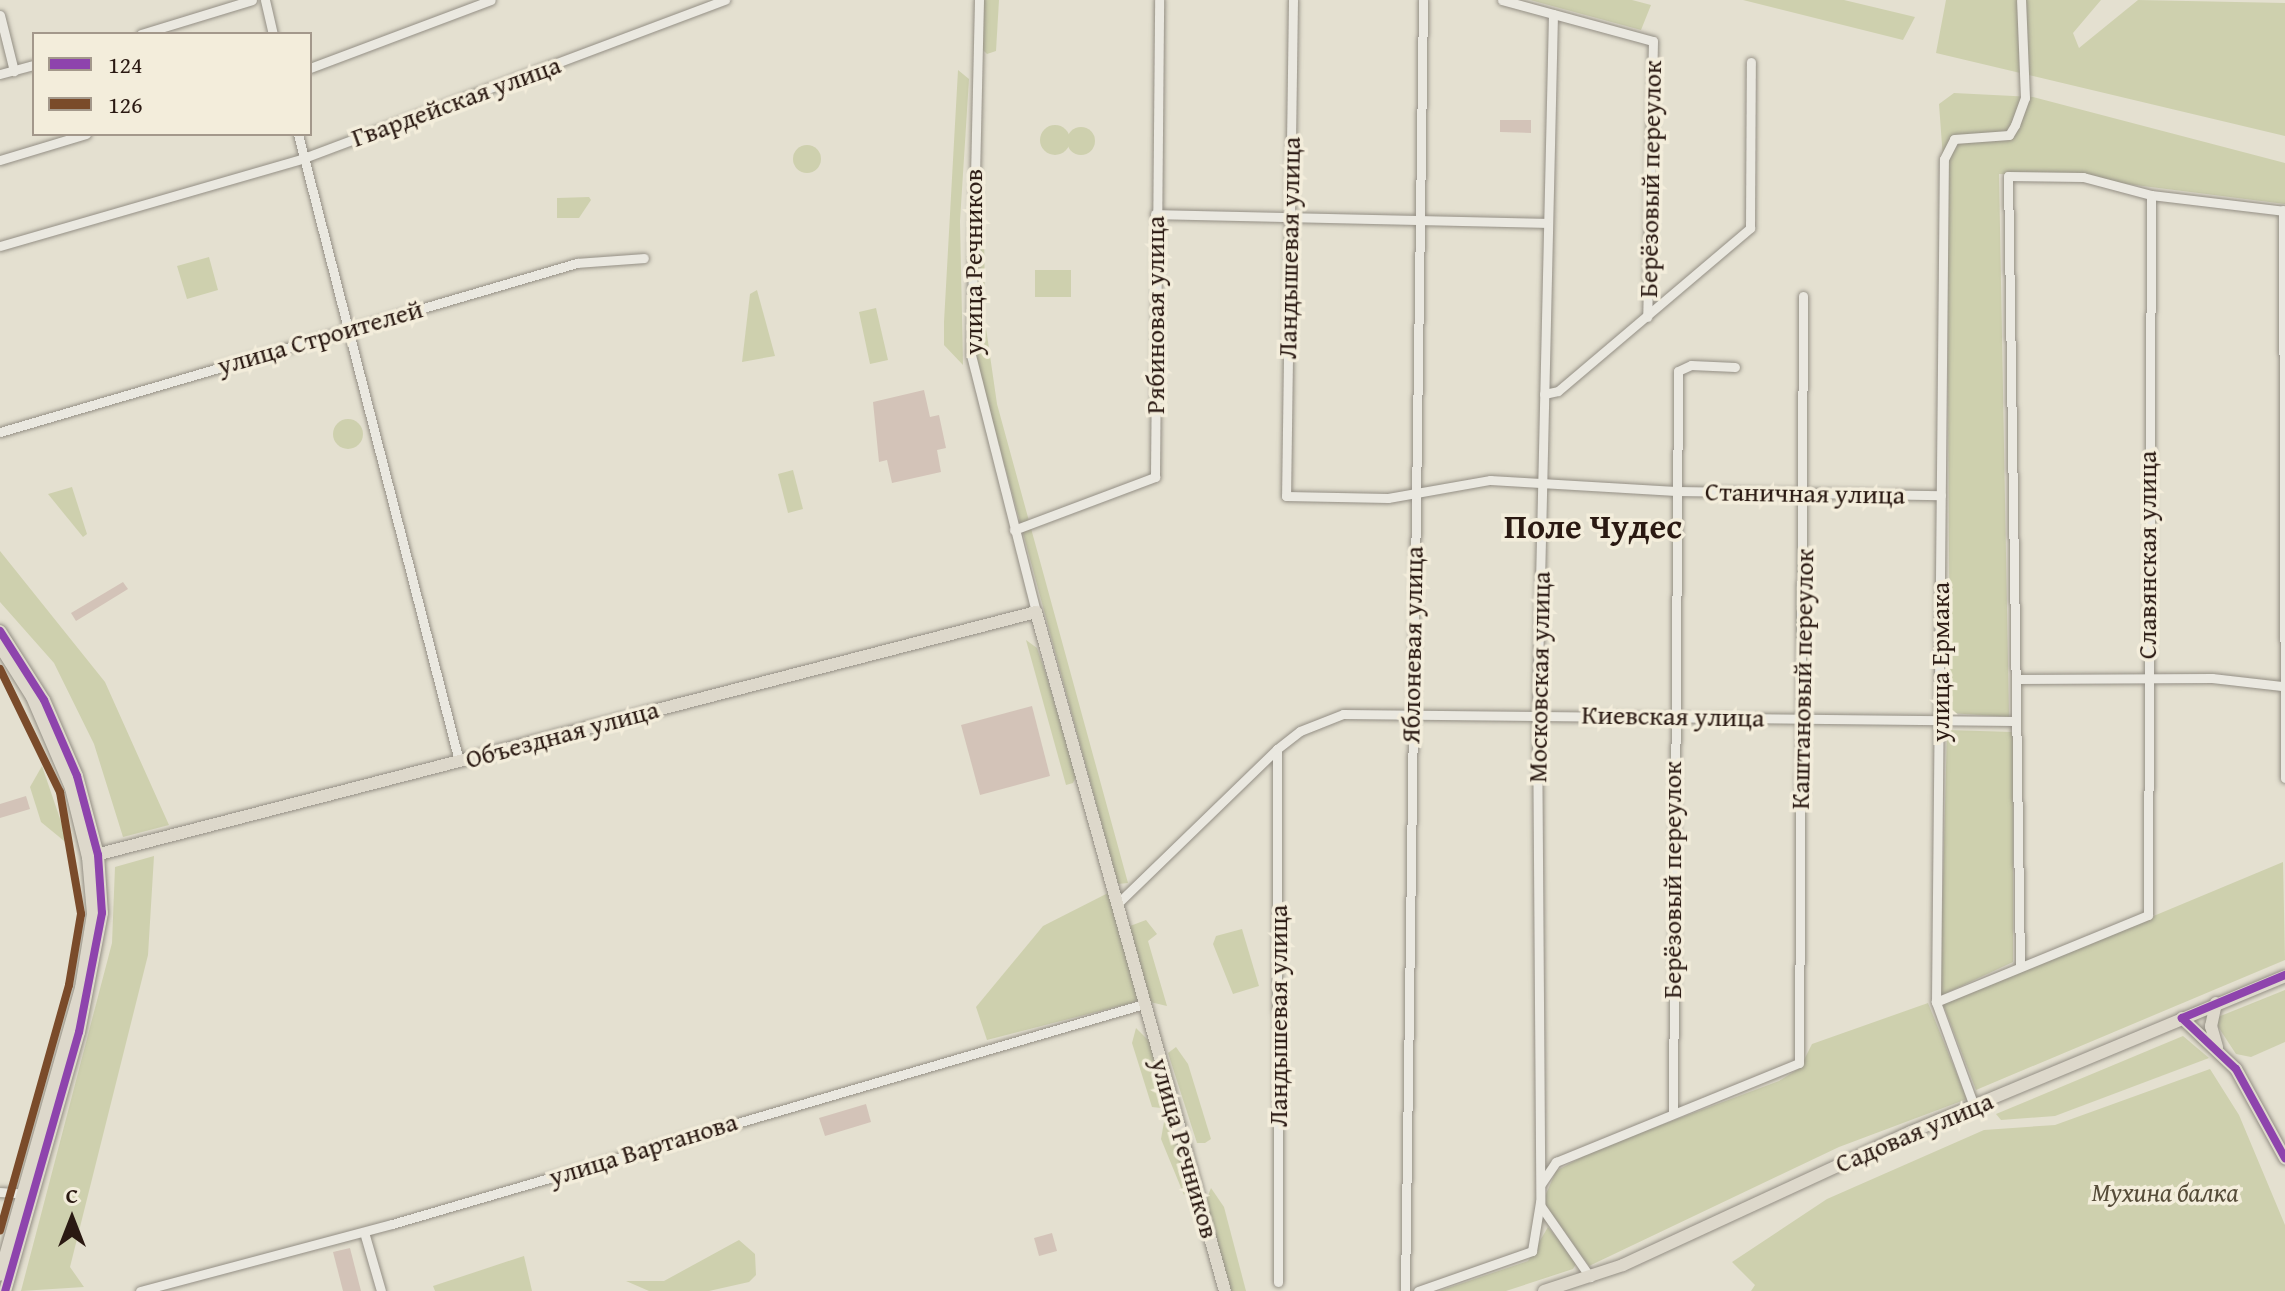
<!DOCTYPE html>
<meta charset="utf-8">
<style>
body{margin:0}
#map{position:relative;width:2285px;height:1291px;overflow:hidden;background:#e4e0d0;font-family:"Gentium Book Plus",serif}
div>[style]{position:absolute}
[style*='--x']{left:calc(var(--x)*1px);top:calc(var(--y)*1px);width:calc(var(--w)*1px);rotate:calc(var(--a)*1deg)}
.green>*{inset:0;background:#ced0ae}
.round{border-radius:50%}
.building>*{inset:0;background:#d3c3b8}
.roads{filter:drop-shadow(0 0 2px #948f85) drop-shadow(0 0 2px #948f85)}
.minor>*{height:9px;margin:-4.5px;padding:0 4.5px;transform-origin:4.5px;border-radius:4.5px;background:#eae8e0}
.major>*{height:12px;margin:-6px;padding:0 6px;transform-origin:6px;border-radius:6px;background:#ddd8cb}
.bus-1>*{height:8px;margin:-4px;padding:0 4px;transform-origin:4px;border-radius:4px;background:#8e44ad}
.bus-2>*{height:8px;margin:-4px;padding:0 4px;transform-origin:4px;border-radius:4px;background:#7a4b2a}
span{translate:-50% -50%;white-space:nowrap;text-align:center;line-height:1.15;-webkit-text-stroke:7px #f3eddb;paint-order:stroke}
.street-label{font-size:26px;color:#2a1912}
.park-label{font-size:26px;color:#564c39;font-style:italic}
.district-label{font-size:34px;color:#2a1912;font-weight:700}
.legend{position:absolute;left:32px;top:32px;width:280px;height:104px;box-sizing:border-box;background:#f3eddb;border:2px solid #a3988b;margin:0;padding:10px 14px;list-style:none;font-size:24px;color:#2a1912}
.legend li{display:flex;align-items:center;gap:16px;height:40px}
.legend b{width:40px;border:2px solid #a3988b}
.north{position:absolute;left:32px;top:1179px;width:80px;height:80px;-webkit-text-stroke:6px #f3eddb;paint-order:stroke;rotate:0deg;font-size:22px;font-weight:700;line-height:32px;text-align:center;color:#2a1912}
.north::after{content:'';display:block;margin:auto;width:28px;height:36px;background:#2a1912;clip-path:polygon(50% 0,100% 100%,50% 72%,0 100%)}
</style>
<div id="map">
<div class="green">
<div style="clip-path:polygon(984px 0,999px 0,996px 51px,987px 54px,981px 48px)"></div>
<div style="clip-path:polygon(1530px 0,1632px 0,1651px 5px,1641px 30px)"></div>
<div style="clip-path:polygon(1743px 0,1844px 0,1915px 17px,1903px 40px)"></div>
<div style="clip-path:polygon(1946px 0,2101px 0,2073px 33px,2079px 48px,2138px 0,2285px 3px,2285px 136px,1936px 53px)"></div>
<div style="clip-path:polygon(958px 70px,969px 79px,960px 221px,963px 365px,944px 345px,944px 322px)"></div>
<div style="clip-path:polygon(1954px 93px,2033px 97px,2285px 163px,2285px 204px,2072px 177px,1999px 174px,2009px 717px,1950px 713px,1947px 214px,1939px 104px)"></div>
<div class="round" style="left:1040px;top:125px;width:30px;height:30px"></div>
<div class="round" style="left:1067px;top:127px;width:28px;height:28px"></div>
<div class="round" style="left:793px;top:145px;width:28px;height:28px"></div>
<div style="clip-path:polygon(557px 198px,589px 197px,591px 200px,579px 218px,557px 218px)"></div>
<div style="clip-path:polygon(978px 217px,984px 218px,985px 321px,997px 404px,1128px 883px,1118px 884px,977px 363px,971px 293px)"></div>
<div style="clip-path:polygon(209px 257px,218px 290px,187px 299px,177px 266px)"></div>
<div style="clip-path:polygon(1035px 270px,1071px 270px,1071px 297px,1035px 297px)"></div>
<div style="clip-path:polygon(757px 290px,775px 356px,742px 362px,750px 294px)"></div>
<div style="clip-path:polygon(876px 308px,888px 360px,870px 364px,859px 312px)"></div>
<div class="round" style="left:333px;top:419px;width:30px;height:30px"></div>
<div style="clip-path:polygon(793px 470px,803px 509px,788px 513px,778px 474px)"></div>
<div style="clip-path:polygon(72px 487px,87px 534px,83px 537px,48px 494px)"></div>
<div style="clip-path:polygon(0 551px,105px 682px,169px 825px,123px 837px,94px 744px,54px 663px,0 602px)"></div>
<div style="clip-path:polygon(1026px 640px,1037px 648px,1046px 674px,1076px 777px,1073px 783px,1066px 785px)"></div>
<div style="clip-path:polygon(1947px 730px,2013px 732px,2013px 962px,1940px 996px)"></div>
<div style="clip-path:polygon(42px 766px,69px 845px,41px 822px,30px 787px)"></div>
<div style="clip-path:polygon(154px 856px,148px 955px,70px 1267px,84px 1287px,21px 1291px,112px 943px,115px 867px)"></div>
<div style="clip-path:polygon(2283px 862px,2285px 960px,1976px 1090px,1943px 1004px)"></div>
<div style="clip-path:polygon(1110px 892px,1139px 1001px,987px 1040px,976px 1007px,1043px 926px)"></div>
<div style="clip-path:polygon(1146px 920px,1157px 934px,1148px 941px,1167px 1006px,1150px 1002px,1130px 934px,1130px 926px)"></div>
<div style="clip-path:polygon(1242px 929px,1259px 986px,1233px 994px,1213px 944px,1216px 936px)"></div>
<div style="clip-path:polygon(2285px 990px,2285px 1042px,2251px 1057px,2236px 1054px,2213px 1019px)"></div>
<div style="clip-path:polygon(1928px 1003px,1967px 1099px,1839px 1147px,1589px 1266px,1543px 1201px,1556px 1171px,1597px 1149px,1779px 1081px,1800px 1068px,1812px 1044px)"></div>
<div style="clip-path:polygon(1136px 1028px,1150px 1042px,1165px 1093px,1161px 1108px,1152px 1107px,1132px 1043px)"></div>
<div style="clip-path:polygon(2183px 1036px,2209px 1058px,2055px 1116px,2001px 1120px,1996px 1114px)"></div>
<div style="clip-path:polygon(1176px 1047px,1188px 1064px,1211px 1139px,1205px 1143px,1197px 1143px,1168px 1053px)"></div>
<div style="clip-path:polygon(2210px 1069px,2239px 1115px,2285px 1225px,2285px 1291px,1751px 1291px,1755px 1285px,1732px 1262px,1827px 1199px,1984px 1130px,2055px 1125px)"></div>
<div style="clip-path:polygon(1164px 1122px,1173px 1125px,1190px 1187px,1184px 1195px,1161px 1139px)"></div>
<div style="clip-path:polygon(1211px 1188px,1224px 1207px,1246px 1291px,1230px 1291px,1205px 1203px)"></div>
<div style="clip-path:polygon(1548px 1227px,1577px 1262px,1573px 1269px,1506px 1291px,1439px 1291px,1528px 1261px)"></div>
<div style="clip-path:polygon(739px 1240px,755px 1254px,756px 1275px,749px 1282px,709px 1291px,649px 1291px,626px 1281px,664px 1281px)"></div>
<div style="clip-path:polygon(524px 1256px,532px 1291px,435px 1291px,433px 1286px)"></div>
</div>
<div class="building">
<div style="clip-path:polygon(1500px 120px,1531px 120px,1531px 133px,1500px 132px)"></div>
<div style="clip-path:polygon(924px 390px,930px 417px,939px 415px,946px 448px,937px 450px,941px 472px,892px 483px,887px 460px,879px 462px,873px 402px)"></div>
<div style="clip-path:polygon(123px 582px,128px 589px,76px 621px,71px 613px)"></div>
<div style="clip-path:polygon(1032px 706px,1050px 776px,980px 795px,961px 725px)"></div>
<div style="clip-path:polygon(26px 796px,30px 809px,0 818px,0 804px)"></div>
<div style="clip-path:polygon(866px 1104px,871px 1122px,825px 1136px,819px 1118px)"></div>
<div style="clip-path:polygon(1052px 1233px,1057px 1251px,1039px 1256px,1034px 1238px)"></div>
<div style="clip-path:polygon(350px 1248px,361px 1291px,343px 1291px,333px 1252px)"></div>
</div>
<div class="roads">
<div class="minor">
<div style="--x:265;--y:0;--w:35;--a:77"></div>
<div style="--x:979;--y:0;--w:355;--a:91.3"></div>
<div style="--x:971;--y:355;--w:265;--a:75.8"></div>
<div style="--x:1293;--y:0;--w:496;--a:90.8"></div>
<div style="--x:1286;--y:496;--w:102;--a:1.1"></div>
<div style="--x:1388;--y:498;--w:104;--a:-10"></div>
<div style="--x:1490;--y:480;--w:186;--a:3.4"></div>
<div style="--x:1676;--y:491;--w:265;--a:0.9"></div>
<div style="--x:1502;--y:0;--w:156;--a:15.2"></div>
<div style="--x:1653;--y:41;--w:276;--a:91.2"></div>
<div style="--x:1553;--y:14;--w:701;--a:91.31"></div>
<div style="--x:1537;--y:715;--w:490;--a:89.6"></div>
<div style="--x:1540;--y:1205;--w:88;--a:55.2"></div>
<div style="--x:0;--y:15;--w:58;--a:76"></div>
<div style="--x:141;--y:34;--w:116;--a:-17"></div>
<div style="--x:310;--y:68;--w:193;--a:-20.6"></div>
<div style="--x:0;--y:74;--w:35;--a:-15"></div>
<div style="--x:298;--y:134;--w:647;--a:75.6"></div>
<div style="--x:0;--y:160;--w:90;--a:-16.8"></div>
<div style="--x:2283;--y:210;--w:568;--a:89.8"></div>
<div style="--x:1155;--y:214;--w:391;--a:1.3"></div>
<div style="--x:0;--y:246;--w:316;--a:-16.1"></div>
<div style="--x:304;--y:158;--w:450;--a:-20.6"></div>
<div style="--x:1544;--y:394;--w:14;--a:-12"></div>
<div style="--x:1558;--y:391;--w:252;--a:-40.3"></div>
<div style="--x:1750;--y:228;--w:166;--a:-89.7"></div>
<div style="--x:0;--y:432;--w:601;--a:-16.33"></div>
<div style="--x:577;--y:263;--w:67;--a:-4.3"></div>
<div style="--x:1014;--y:530;--w:151;--a:-20.6"></div>
<div style="--x:1155;--y:477;--w:477;--a:-89.5"></div>
<div style="--x:2016;--y:679;--w:196;--a:-0.3"></div>
<div style="--x:2212;--y:678;--w:70;--a:6.5"></div>
<div style="--x:1277;--y:749;--w:533;--a:89.89"></div>
<div style="--x:1116;--y:905;--w:224;--a:-44.1"></div>
<div style="--x:1277;--y:749;--w:29;--a:-38"></div>
<div style="--x:1300;--y:731;--w:46;--a:-21.6"></div>
<div style="--x:1343;--y:714;--w:671;--a:0.6"></div>
<div style="--x:2020;--y:965;--w:789;--a:-90.87"></div>
<div style="--x:2008;--y:176;--w:75;--a:0.8"></div>
<div style="--x:2083;--y:177;--w:70;--a:14.8"></div>
<div style="--x:2151;--y:195;--w:135;--a:6.8"></div>
<div style="--x:1936;--y:1002;--w:229;--a:-22.3"></div>
<div style="--x:2148;--y:915;--w:720;--a:-89.76"></div>
<div style="--x:1974;--y:1106;--w:111;--a:-110.1"></div>
<div style="--x:1936;--y:1002;--w:843;--a:-89.46"></div>
<div style="--x:1944;--y:159;--w:22;--a:-63"></div>
<div style="--x:1954;--y:139;--w:55;--a:-4.2"></div>
<div style="--x:2009;--y:135;--w:12;--a:-59"></div>
<div style="--x:2015;--y:125;--w:29;--a:-70"></div>
<div style="--x:2025;--y:98;--w:98;--a:-92.3"></div>
<div style="--x:1673;--y:1113;--w:742;--a:-89.61"></div>
<div style="--x:1678;--y:371;--w:14;--a:-25"></div>
<div style="--x:1691;--y:365;--w:44;--a:2.6"></div>
<div style="--x:1541;--y:1184;--w:27;--a:-56"></div>
<div style="--x:1556;--y:1162;--w:262;--a:-22.2"></div>
<div style="--x:1799;--y:1063;--w:767;--a:-89.7"></div>
<div style="--x:0;--y:1192;--w:29;--a:4"></div>
<div style="--x:364;--y:1232;--w:61;--a:73.9"></div>
<div style="--x:140;--y:1291;--w:261;--a:-14.9"></div>
<div style="--x:392;--y:1224;--w:784;--a:-16.31"></div>
<div style="--x:1405;--y:1291;--w:1291;--a:-89.2"></div>
<div style="--x:1418;--y:1291;--w:121;--a:-19.3"></div>
<div style="--x:1532;--y:1251;--w:50;--a:-80.7"></div>
</div>
<div class="major">
<div style="--x:0;--y:631;--w:82;--a:57.5"></div>
<div style="--x:44;--y:700;--w:83;--a:66.5"></div>
<div style="--x:77;--y:776;--w:82;--a:75.1"></div>
<div style="--x:98;--y:855;--w:58;--a:86.1"></div>
<div style="--x:102;--y:913;--w:121;--a:100.9"></div>
<div style="--x:79;--y:1032;--w:269;--a:105.9"></div>
<div style="--x:0;--y:646;--w:60;--a:57.9"></div>
<div style="--x:32;--y:697;--w:99;--a:66.8"></div>
<div style="--x:71;--y:788;--w:71;--a:76.2"></div>
<div style="--x:88;--y:857;--w:57;--a:85"></div>
<div style="--x:93;--y:914;--w:75;--a:99.2"></div>
<div style="--x:81;--y:988;--w:298;--a:105.8"></div>
<div style="--x:88;--y:857;--w:979;--a:-14.49"></div>
<div style="--x:1036;--y:612;--w:705;--a:74.45"></div>
<div style="--x:2216;--y:1003;--w:24;--a:102"></div>
<div style="--x:2211;--y:1026;--w:22;--a:74"></div>
<div style="--x:2182;--y:1018;--w:74;--a:43.4"></div>
<div style="--x:2236;--y:1069;--w:102;--a:61.2"></div>
<div style="--x:1544;--y:1291;--w:83;--a:-18.2"></div>
<div style="--x:1623;--y:1265;--w:317;--a:-24.8"></div>
<div style="--x:1911;--y:1132;--w:405;--a:-22.6"></div>
</div>
</div>
<div class="bus-1">
<div style="--x:0;--y:631;--w:82;--a:57.5"></div>
<div style="--x:44;--y:700;--w:83;--a:66.5"></div>
<div style="--x:77;--y:776;--w:82;--a:75.1"></div>
<div style="--x:98;--y:855;--w:58;--a:86.1"></div>
<div style="--x:102;--y:913;--w:121;--a:100.9"></div>
<div style="--x:79;--y:1032;--w:269;--a:105.9"></div>
<div style="--x:2285;--y:975;--w:112;--a:157.3"></div>
<div style="--x:2182;--y:1018;--w:74;--a:43.4"></div>
<div style="--x:2236;--y:1069;--w:102;--a:61.2"></div>
</div>
<div class="bus-2">
<div style="--x:0;--y:669;--w:137;--a:64"></div>
<div style="--x:60;--y:792;--w:124;--a:80.2"></div>
<div style="--x:81;--y:914;--w:72;--a:99.6"></div>
<div style="--x:69;--y:985;--w:255;--a:105.7"></div>
</div>
<div class="street-label">
<span style="left:456px;top:101px;rotate:-20deg">Гвардейская улица</span>
<span style="left:1650px;top:179px;rotate:-89deg">Берёзовый переулок</span>
<span style="left:1289px;top:248px;rotate:-89deg">Ландышевая улица</span>
<span style="left:973px;top:262px;rotate:-90deg">улица Речников</span>
<span style="left:1155px;top:315px;rotate:-90deg">Рябиновая улица</span>
<span style="left:320px;top:337px;rotate:-16deg">улица Строителей</span>
<span style="left:1805px;top:493px;rotate:1deg">Станичная улица</span>
<span style="left:2147px;top:555px;rotate:-90deg">Славянская улица</span>
<span style="left:1412px;top:645px;rotate:-89deg">Яблоневая улица</span>
<span style="left:1940px;top:662px;rotate:-90deg">улица Ермака</span>
<span style="left:1539px;top:677px;rotate:-89deg">Московская улица</span>
<span style="left:1802px;top:679px;rotate:-89deg">Каштановый переулок</span>
<span style="left:1673px;top:716px;rotate:1deg">Киевская улица</span>
<span style="left:562px;top:734px;rotate:-15deg">Объездная улица</span>
<span style="left:1672px;top:880px;rotate:-90deg">Берёзовый переулок</span>
<span style="left:1278px;top:1016px;rotate:-90deg">Ландышевая улица</span>
<span style="left:1914px;top:1132px;rotate:-23deg">Садовая улица</span>
<span style="left:1185px;top:1148px;rotate:74deg">улица Речников</span>
<span style="left:643px;top:1149px;rotate:-17deg">улица Вартанова</span>
</div>
<div class="park-label">
<span style="left:2165px;top:1192px">Мухина балка</span>
</div>
<div class="district-label">
<span style="left:1593px;top:526px">Поле Чудес</span>
</div>
<ul class="legend">
<li><b style="height:10px;background:#8e44ad"></b>124</li>
<li><b style="height:10px;background:#7a4b2a"></b>126</li>
</ul>
<div class="north">С</div>
</div>
